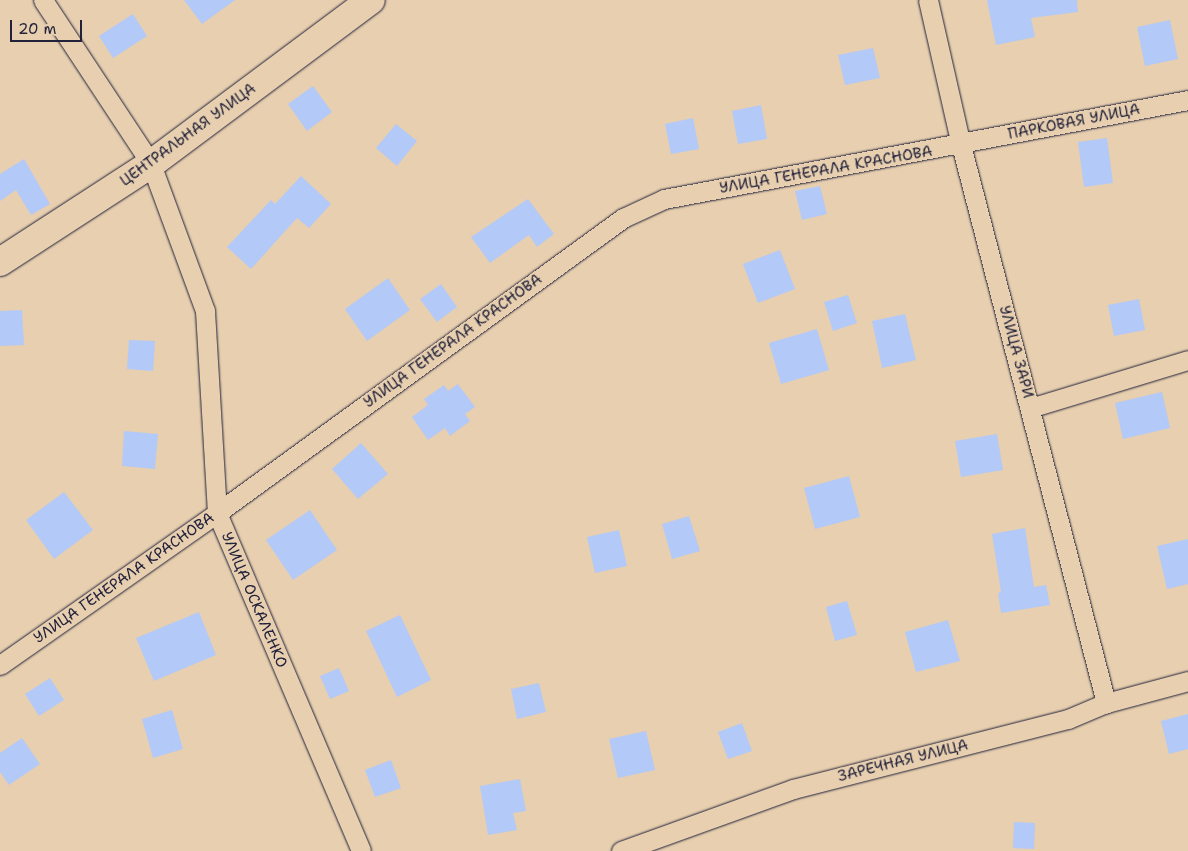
<!DOCTYPE html>
<meta charset="utf-8">
<style>
body{margin:0}
#map{position:relative;width:1188px;height:851px;overflow:hidden;background:#e7cfaf;font-family:"Shantell Sans",sans-serif}
div>[style]{position:absolute}
[style*='--x']{left:calc(var(--x)*1px);top:calc(var(--y)*1px);width:calc(var(--w)*1px);rotate:calc(var(--a)*1deg)}
.building>*{inset:0;background:#b3c9f8}
.roads{filter:drop-shadow(0 0 1px #22223b) drop-shadow(0 0 1px #22223b)}
.street>*{height:19px;margin:-9.5px;padding:0 9.5px;transform-origin:9.5px;border-radius:9.5px;background:#e7cfaf}
.secondary>*{height:28px;margin:-14px;padding:0 14px;transform-origin:14px;border-radius:14px;background:#e7cfaf}
span{translate:-50% -50%;white-space:nowrap;text-align:center;line-height:1.15;-webkit-text-stroke:4px #e7cfaf;paint-order:stroke}
.street-label{font-size:15px;color:#22223b}
.scale{position:absolute;left:10px;top:20px;width:72px;height:22px;box-sizing:border-box;border:2px solid #22223b;border-top:0;padding-left:6px;font-size:15px;line-height:18px;white-space:nowrap;color:#22223b;-webkit-text-stroke:4px #e7cfaf;paint-order:stroke}
</style>
<div id="map">
<div class="building">
<div style="clip-path:polygon(184px 0,235px 0,202px 24px)"></div>
<div style="clip-path:polygon(987px 0,1077px 0,1078px 12px,1031px 18px,1035px 37px,996px 45px)"></div>
<div style="clip-path:polygon(133px 14px,147px 36px,113px 58px,99px 36px)"></div>
<div style="clip-path:polygon(1170px 20px,1178px 59px,1145px 66px,1137px 27px)"></div>
<div style="clip-path:polygon(873px 48px,880px 78px,845px 85px,838px 55px)"></div>
<div style="clip-path:polygon(313px 86px,332px 112px,307px 131px,288px 104px)"></div>
<div style="clip-path:polygon(761px 105px,767px 139px,738px 144px,732px 111px)"></div>
<div style="clip-path:polygon(693px 118px,699px 149px,671px 154px,665px 124px)"></div>
<div style="clip-path:polygon(396px 124px,417px 141px,397px 166px,376px 148px)"></div>
<div style="clip-path:polygon(1107px 138px,1113px 183px,1084px 187px,1078px 142px)"></div>
<div style="clip-path:polygon(24px 159px,50px 204px,31px 215px,16px 190px,0 201px,0 174px)"></div>
<div style="clip-path:polygon(301px 176px,331px 204px,309px 228px,297px 218px,251px 269px,227px 247px,271px 200px,275px 204px)"></div>
<div style="clip-path:polygon(820px 186px,827px 214px,802px 220px,795px 191px)"></div>
<div style="clip-path:polygon(528px 199px,554px 234px,537px 247px,529px 235px,490px 263px,471px 237px)"></div>
<div style="clip-path:polygon(780px 250px,795px 289px,758px 303px,743px 264px)"></div>
<div style="clip-path:polygon(388px 278px,410px 310px,367px 341px,345px 309px)"></div>
<div style="clip-path:polygon(441px 284px,457px 307px,437px 322px,420px 299px)"></div>
<div style="clip-path:polygon(848px 295px,857px 323px,833px 331px,824px 302px)"></div>
<div style="clip-path:polygon(1139px 299px,1145px 330px,1114px 336px,1108px 305px)"></div>
<div style="clip-path:polygon(22px 310px,24px 345px,0 346px,0 311px)"></div>
<div style="clip-path:polygon(905px 314px,916px 360px,882px 368px,872px 321px)"></div>
<div style="clip-path:polygon(817px 329px,829px 370px,781px 384px,769px 343px)"></div>
<div style="clip-path:polygon(129px 340px,155px 341px,153px 371px,127px 369px)"></div>
<div style="clip-path:polygon(458px 384px,475px 407px,465px 414px,470px 421px,450px 436px,445px 428px,428px 440px,412px 417px,428px 405px,424px 399px,444px 385px,448px 391px)"></div>
<div style="clip-path:polygon(1162px 392px,1170px 428px,1123px 439px,1115px 403px)"></div>
<div style="clip-path:polygon(124px 431px,158px 434px,155px 469px,122px 466px)"></div>
<div style="clip-path:polygon(997px 434px,1003px 470px,961px 477px,955px 441px)"></div>
<div style="clip-path:polygon(361px 443px,388px 474px,358px 499px,332px 469px)"></div>
<div style="clip-path:polygon(849px 476px,860px 517px,815px 529px,804px 488px)"></div>
<div style="clip-path:polygon(64px 492px,93px 530px,54px 559px,26px 520px)"></div>
<div style="clip-path:polygon(310px 510px,337px 550px,293px 580px,266px 540px)"></div>
<div style="clip-path:polygon(689px 516px,700px 551px,672px 559px,662px 524px)"></div>
<div style="clip-path:polygon(1025px 528px,1034px 587px,1046px 585px,1050px 605px,1001px 613px,998px 593px,1001px 592px,992px 534px)"></div>
<div style="clip-path:polygon(619px 530px,627px 566px,595px 573px,587px 537px)"></div>
<div style="clip-path:polygon(1188px 539px,1188px 584px,1167px 589px,1157px 546px)"></div>
<div style="clip-path:polygon(847px 601px,857px 635px,835px 641px,826px 607px)"></div>
<div style="clip-path:polygon(199px 612px,216px 655px,154px 681px,136px 638px)"></div>
<div style="clip-path:polygon(400px 615px,431px 680px,397px 697px,366px 631px)"></div>
<div style="clip-path:polygon(948px 620px,960px 661px,916px 672px,905px 632px)"></div>
<div style="clip-path:polygon(339px 668px,349px 691px,330px 699px,320px 676px)"></div>
<div style="clip-path:polygon(50px 678px,64px 700px,39px 716px,25px 694px)"></div>
<div style="clip-path:polygon(539px 683px,546px 712px,517px 719px,511px 689px)"></div>
<div style="clip-path:polygon(172px 710px,183px 749px,153px 758px,142px 719px)"></div>
<div style="clip-path:polygon(1188px 714px,1188px 749px,1169px 754px,1161px 721px)"></div>
<div style="clip-path:polygon(742px 723px,752px 751px,728px 759px,718px 732px)"></div>
<div style="clip-path:polygon(646px 731px,655px 770px,618px 778px,609px 739px)"></div>
<div style="clip-path:polygon(22px 738px,40px 764px,9px 785px,0 772px,0 753px)"></div>
<div style="clip-path:polygon(391px 760px,401px 788px,375px 797px,365px 770px)"></div>
<div style="clip-path:polygon(520px 779px,526px 811px,513px 813px,517px 830px,488px 835px,480px 786px)"></div>
<div style="clip-path:polygon(1014px 822px,1035px 823px,1034px 849px,1013px 848px)"></div>
</div>
<div class="roads">
<div class="street">
<div style="--x:43;--y:0;--w:196;--a:56.6"></div>
<div style="--x:151;--y:164;--w:157;--a:69.8"></div>
<div style="--x:205;--y:311;--w:202;--a:86.6"></div>
<div style="--x:217;--y:513;--w:367;--a:66.9"></div>
<div style="--x:928;--y:0;--w:149;--a:77.2"></div>
<div style="--x:961;--y:145;--w:577;--a:75.43"></div>
<div style="--x:1030;--y:408;--w:165;--a:-16.9"></div>
<div style="--x:0;--y:665;--w:265;--a:-35"></div>
<div style="--x:217;--y:513;--w:502;--a:-36"></div>
<div style="--x:623;--y:218;--w:45;--a:-24.9"></div>
<div style="--x:664;--y:199;--w:533;--a:-10.7"></div>
<div style="--x:621;--y:851;--w:183;--a:-19.8"></div>
<div style="--x:793;--y:789;--w:284;--a:-14.3"></div>
<div style="--x:1068;--y:719;--w:41;--a:-22.8"></div>
<div style="--x:1106;--y:703;--w:85;--a:-15"></div>
</div>
<div class="secondary">
<div style="--x:0;--y:262;--w:180;--a:-33"></div>
<div style="--x:151;--y:164;--w:274;--a:-36.7"></div>
</div>
</div>
<div class="street-label">
<span style="left:1074px;top:122px;rotate:-11deg">ПАРКОВАЯ УЛИЦА</span>
<span style="left:188px;top:135px;rotate:-36deg">ЦЕНТРАЛЬНАЯ УЛИЦА</span>
<span style="left:826px;top:170px;rotate:-10deg">УЛИЦА ГЕНЕРАЛА КРАСНОВА</span>
<span style="left:453px;top:341px;rotate:-36deg">УЛИЦА ГЕНЕРАЛА КРАСНОВА</span>
<span style="left:1016px;top:352px;rotate:75deg">УЛИЦА ЗАРИ</span>
<span style="left:124px;top:578px;rotate:-35deg">УЛИЦА ГЕНЕРАЛА КРАСНОВА</span>
<span style="left:254px;top:600px;rotate:67deg">УЛИЦА ОСКАЛЕНКО</span>
<span style="left:903px;top:761px;rotate:-14deg">ЗАРЕЧНАЯ УЛИЦА</span>
</div>
<div class="scale">20 m</div>
</div>
